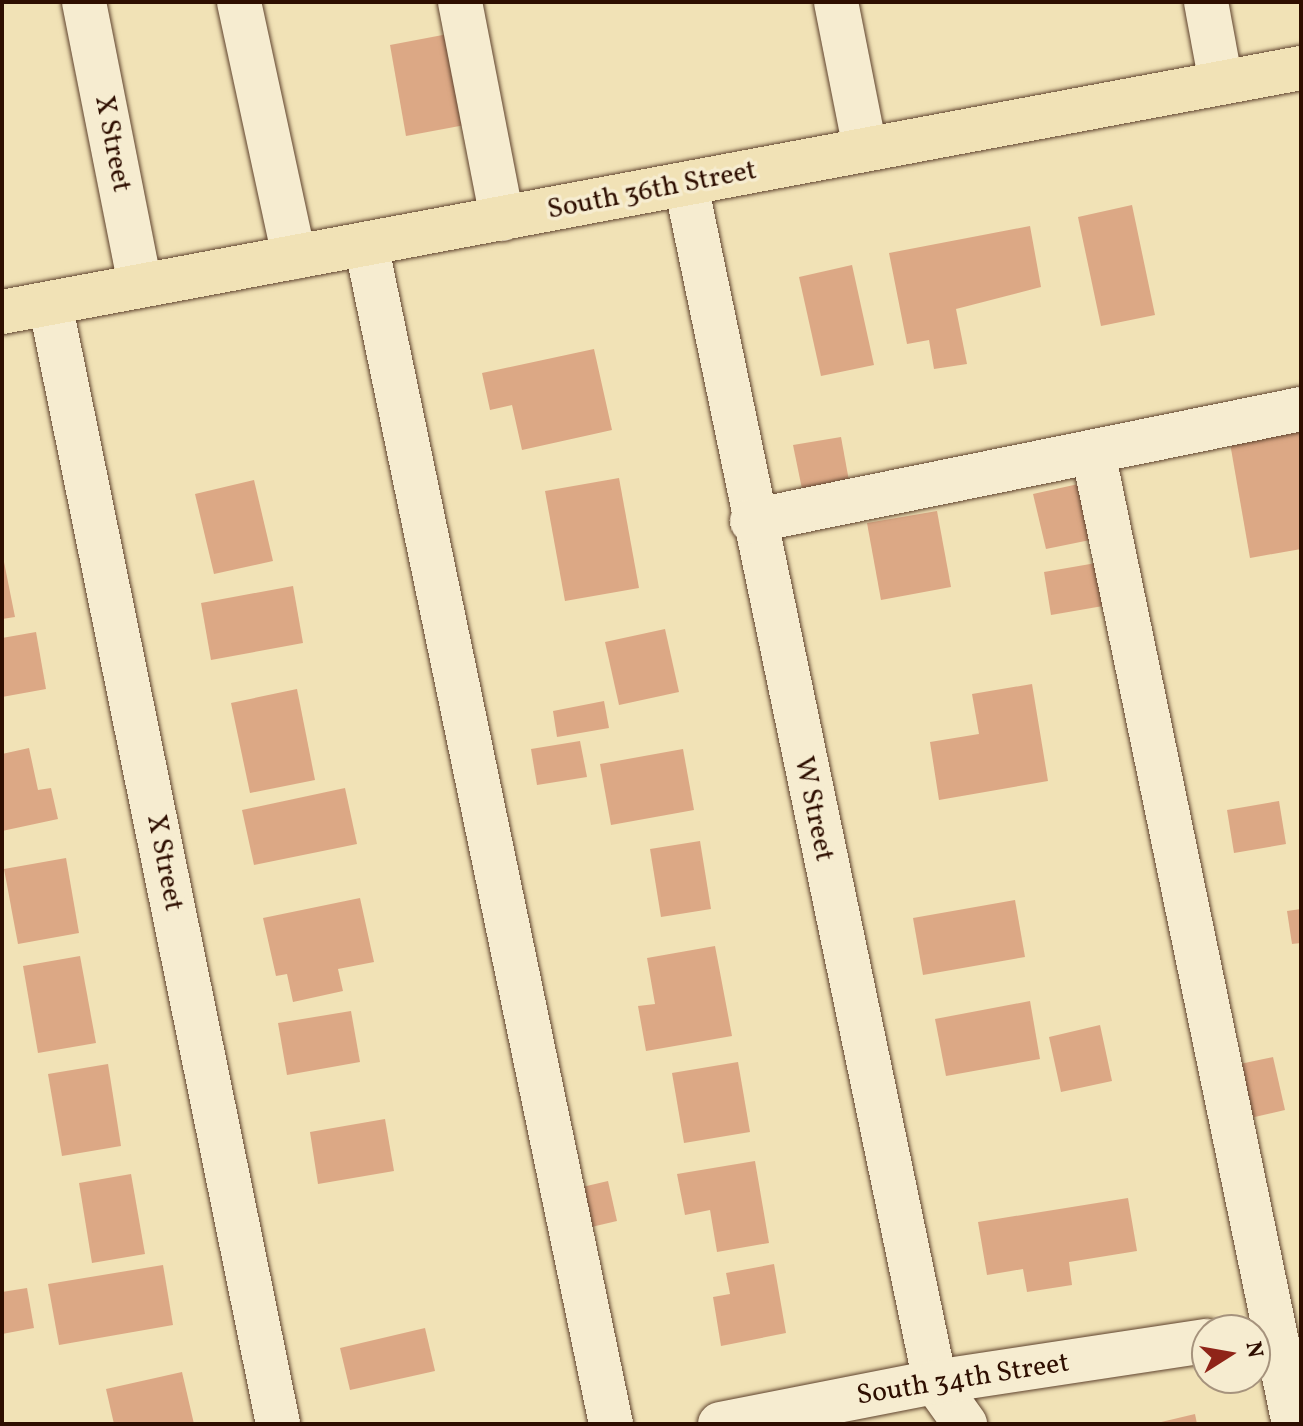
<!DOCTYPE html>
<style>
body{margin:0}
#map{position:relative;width:1303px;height:1426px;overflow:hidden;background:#f1e2b6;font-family:Vollkorn,serif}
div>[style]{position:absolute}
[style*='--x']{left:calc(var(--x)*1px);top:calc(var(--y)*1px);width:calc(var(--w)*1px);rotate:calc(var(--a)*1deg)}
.building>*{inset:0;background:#dca885}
.roads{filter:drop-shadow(0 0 2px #5f432e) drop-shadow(0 0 2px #5f432e)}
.minor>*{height:44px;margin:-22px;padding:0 22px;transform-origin:22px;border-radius:22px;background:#f6ecd0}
.major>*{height:44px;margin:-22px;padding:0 22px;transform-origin:22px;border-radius:22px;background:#f1e2b6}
span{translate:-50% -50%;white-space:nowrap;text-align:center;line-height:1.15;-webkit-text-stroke:7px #f6ecd0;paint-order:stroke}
.street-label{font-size:28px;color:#2e0e00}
.frame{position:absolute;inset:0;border:4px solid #2e0e00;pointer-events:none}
.north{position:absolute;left:1191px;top:1314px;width:80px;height:80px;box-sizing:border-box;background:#f6ecd0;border:2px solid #a6937d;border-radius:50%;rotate:79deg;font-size:22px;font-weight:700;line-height:32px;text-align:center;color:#2e0e00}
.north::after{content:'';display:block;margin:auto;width:28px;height:36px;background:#8f2418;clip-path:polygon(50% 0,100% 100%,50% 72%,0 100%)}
</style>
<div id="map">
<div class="building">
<div style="clip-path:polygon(448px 34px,465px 125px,406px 136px,390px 45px)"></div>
<div style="clip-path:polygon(1132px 205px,1155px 315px,1101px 326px,1078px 217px)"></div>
<div style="clip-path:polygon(1030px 226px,1041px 287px,956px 309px,967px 364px,934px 369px,929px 340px,907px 344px,889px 253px)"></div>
<div style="clip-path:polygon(852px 265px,874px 365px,821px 376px,799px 277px)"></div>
<div style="clip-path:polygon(594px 349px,612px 430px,522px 450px,512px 405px,490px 410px,482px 373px)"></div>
<div style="clip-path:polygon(1301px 431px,1301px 549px,1250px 558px,1230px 443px)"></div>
<div style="clip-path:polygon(841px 437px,849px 481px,802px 489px,793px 445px)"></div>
<div style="clip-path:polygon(619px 478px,639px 588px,565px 601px,545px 491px)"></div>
<div style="clip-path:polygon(254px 480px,273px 561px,214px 574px,195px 494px)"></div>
<div style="clip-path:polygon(1083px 483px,1095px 539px,1046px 549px,1033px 494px)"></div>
<div style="clip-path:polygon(937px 511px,951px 587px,881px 600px,867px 523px)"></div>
<div style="clip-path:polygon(2px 552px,15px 617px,2px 619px)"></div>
<div style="clip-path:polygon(1096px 563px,1103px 606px,1051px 615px,1044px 572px)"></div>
<div style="clip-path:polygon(293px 586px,303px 643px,211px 660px,201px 603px)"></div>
<div style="clip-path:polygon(665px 629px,679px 692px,619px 705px,605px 642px)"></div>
<div style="clip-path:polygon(36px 632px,46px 689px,2px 697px,2px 638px)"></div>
<div style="clip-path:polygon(1032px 684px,1048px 781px,939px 800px,930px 742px,979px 734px,972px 694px)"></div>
<div style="clip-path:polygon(297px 689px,315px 780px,250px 793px,231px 703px)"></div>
<div style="clip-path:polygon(604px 701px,609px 728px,557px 737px,553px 711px)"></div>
<div style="clip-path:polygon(580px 741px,587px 777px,537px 785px,531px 749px)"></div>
<div style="clip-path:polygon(29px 748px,38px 790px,51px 788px,58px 819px,2px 831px,2px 754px)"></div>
<div style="clip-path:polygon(683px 749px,694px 810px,611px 825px,600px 764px)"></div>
<div style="clip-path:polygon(345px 788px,357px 844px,254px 865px,242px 810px)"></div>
<div style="clip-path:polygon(1279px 801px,1286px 844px,1234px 853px,1227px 810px)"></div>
<div style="clip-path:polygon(700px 841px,711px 909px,661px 917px,650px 849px)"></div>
<div style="clip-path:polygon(66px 858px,79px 933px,18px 944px,4px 869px)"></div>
<div style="clip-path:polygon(360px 898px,374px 962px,338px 969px,343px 991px,293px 1002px,287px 974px,276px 976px,263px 918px)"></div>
<div style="clip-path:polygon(1015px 900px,1025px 957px,923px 975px,913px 918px)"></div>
<div style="clip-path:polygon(1301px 909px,1301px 943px,1292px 944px,1287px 911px)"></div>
<div style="clip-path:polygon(715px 946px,732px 1036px,646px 1051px,638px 1006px,655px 1004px,647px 958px)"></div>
<div style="clip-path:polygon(80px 956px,96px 1043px,38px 1053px,23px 966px)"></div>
<div style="clip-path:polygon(1030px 1001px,1040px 1059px,946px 1076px,935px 1019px)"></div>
<div style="clip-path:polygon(351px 1011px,360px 1062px,287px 1075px,278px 1023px)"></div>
<div style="clip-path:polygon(1100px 1025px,1112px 1081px,1061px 1092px,1049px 1037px)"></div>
<div style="clip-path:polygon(1273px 1057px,1285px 1110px,1246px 1119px,1235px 1065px)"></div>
<div style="clip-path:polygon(738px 1062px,750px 1132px,684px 1143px,672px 1073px)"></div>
<div style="clip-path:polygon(108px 1064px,121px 1146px,62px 1156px,48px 1074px)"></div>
<div style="clip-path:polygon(385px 1119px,394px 1171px,318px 1184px,310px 1132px)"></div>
<div style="clip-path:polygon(755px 1161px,769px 1243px,717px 1252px,710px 1210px,685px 1215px,677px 1174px)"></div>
<div style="clip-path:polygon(131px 1174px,145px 1254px,92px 1263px,79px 1183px)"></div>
<div style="clip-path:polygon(608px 1181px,617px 1221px,587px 1228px,578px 1188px)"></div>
<div style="clip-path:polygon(1128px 1198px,1137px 1251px,1069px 1262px,1072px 1285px,1027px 1292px,1023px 1269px,987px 1275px,978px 1222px)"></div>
<div style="clip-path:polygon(774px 1264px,786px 1333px,721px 1346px,713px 1297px,730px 1294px,726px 1273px)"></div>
<div style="clip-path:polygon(163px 1265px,173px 1325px,59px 1345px,48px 1284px)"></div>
<div style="clip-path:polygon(27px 1288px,34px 1328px,2px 1334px,2px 1292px)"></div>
<div style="clip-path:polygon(425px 1328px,435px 1371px,350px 1390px,340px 1348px)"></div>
<div style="clip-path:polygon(182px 1372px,194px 1424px,114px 1424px,106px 1389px)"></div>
<div style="clip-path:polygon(1195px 1414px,1197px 1424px,1157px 1424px,1157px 1423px)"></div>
</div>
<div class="roads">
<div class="minor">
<div style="--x:84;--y:2;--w:288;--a:78.8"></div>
<div style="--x:239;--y:2;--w:261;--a:77.8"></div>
<div style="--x:460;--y:2;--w:221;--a:79"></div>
<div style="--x:836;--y:2;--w:150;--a:78.8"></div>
<div style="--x:1206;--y:2;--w:82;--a:79.5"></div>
<div style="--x:686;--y:185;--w:1223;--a:78.25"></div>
<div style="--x:935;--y:1382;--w:52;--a:54.5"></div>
<div style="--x:366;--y:244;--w:1205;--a:78.27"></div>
<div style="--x:50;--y:303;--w:1144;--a:78.5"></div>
<div style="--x:1093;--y:452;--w:993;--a:78.32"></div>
<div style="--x:752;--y:521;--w:560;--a:-11.53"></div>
<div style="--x:720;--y:1424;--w:219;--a:-11.1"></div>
<div style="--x:935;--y:1382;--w:275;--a:-8.6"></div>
</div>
<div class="major">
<div style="--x:2;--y:312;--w:1322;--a:-10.64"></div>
</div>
</div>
<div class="street-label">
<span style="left:112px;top:144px;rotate:79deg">X Street</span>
<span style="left:652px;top:191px;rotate:-11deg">South 36th Street</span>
<span style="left:813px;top:809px;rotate:78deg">W Street</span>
<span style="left:164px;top:863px;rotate:79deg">X Street</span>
<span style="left:963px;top:1380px;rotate:-9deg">South 34th Street</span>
</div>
<div class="frame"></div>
<div class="north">N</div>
</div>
